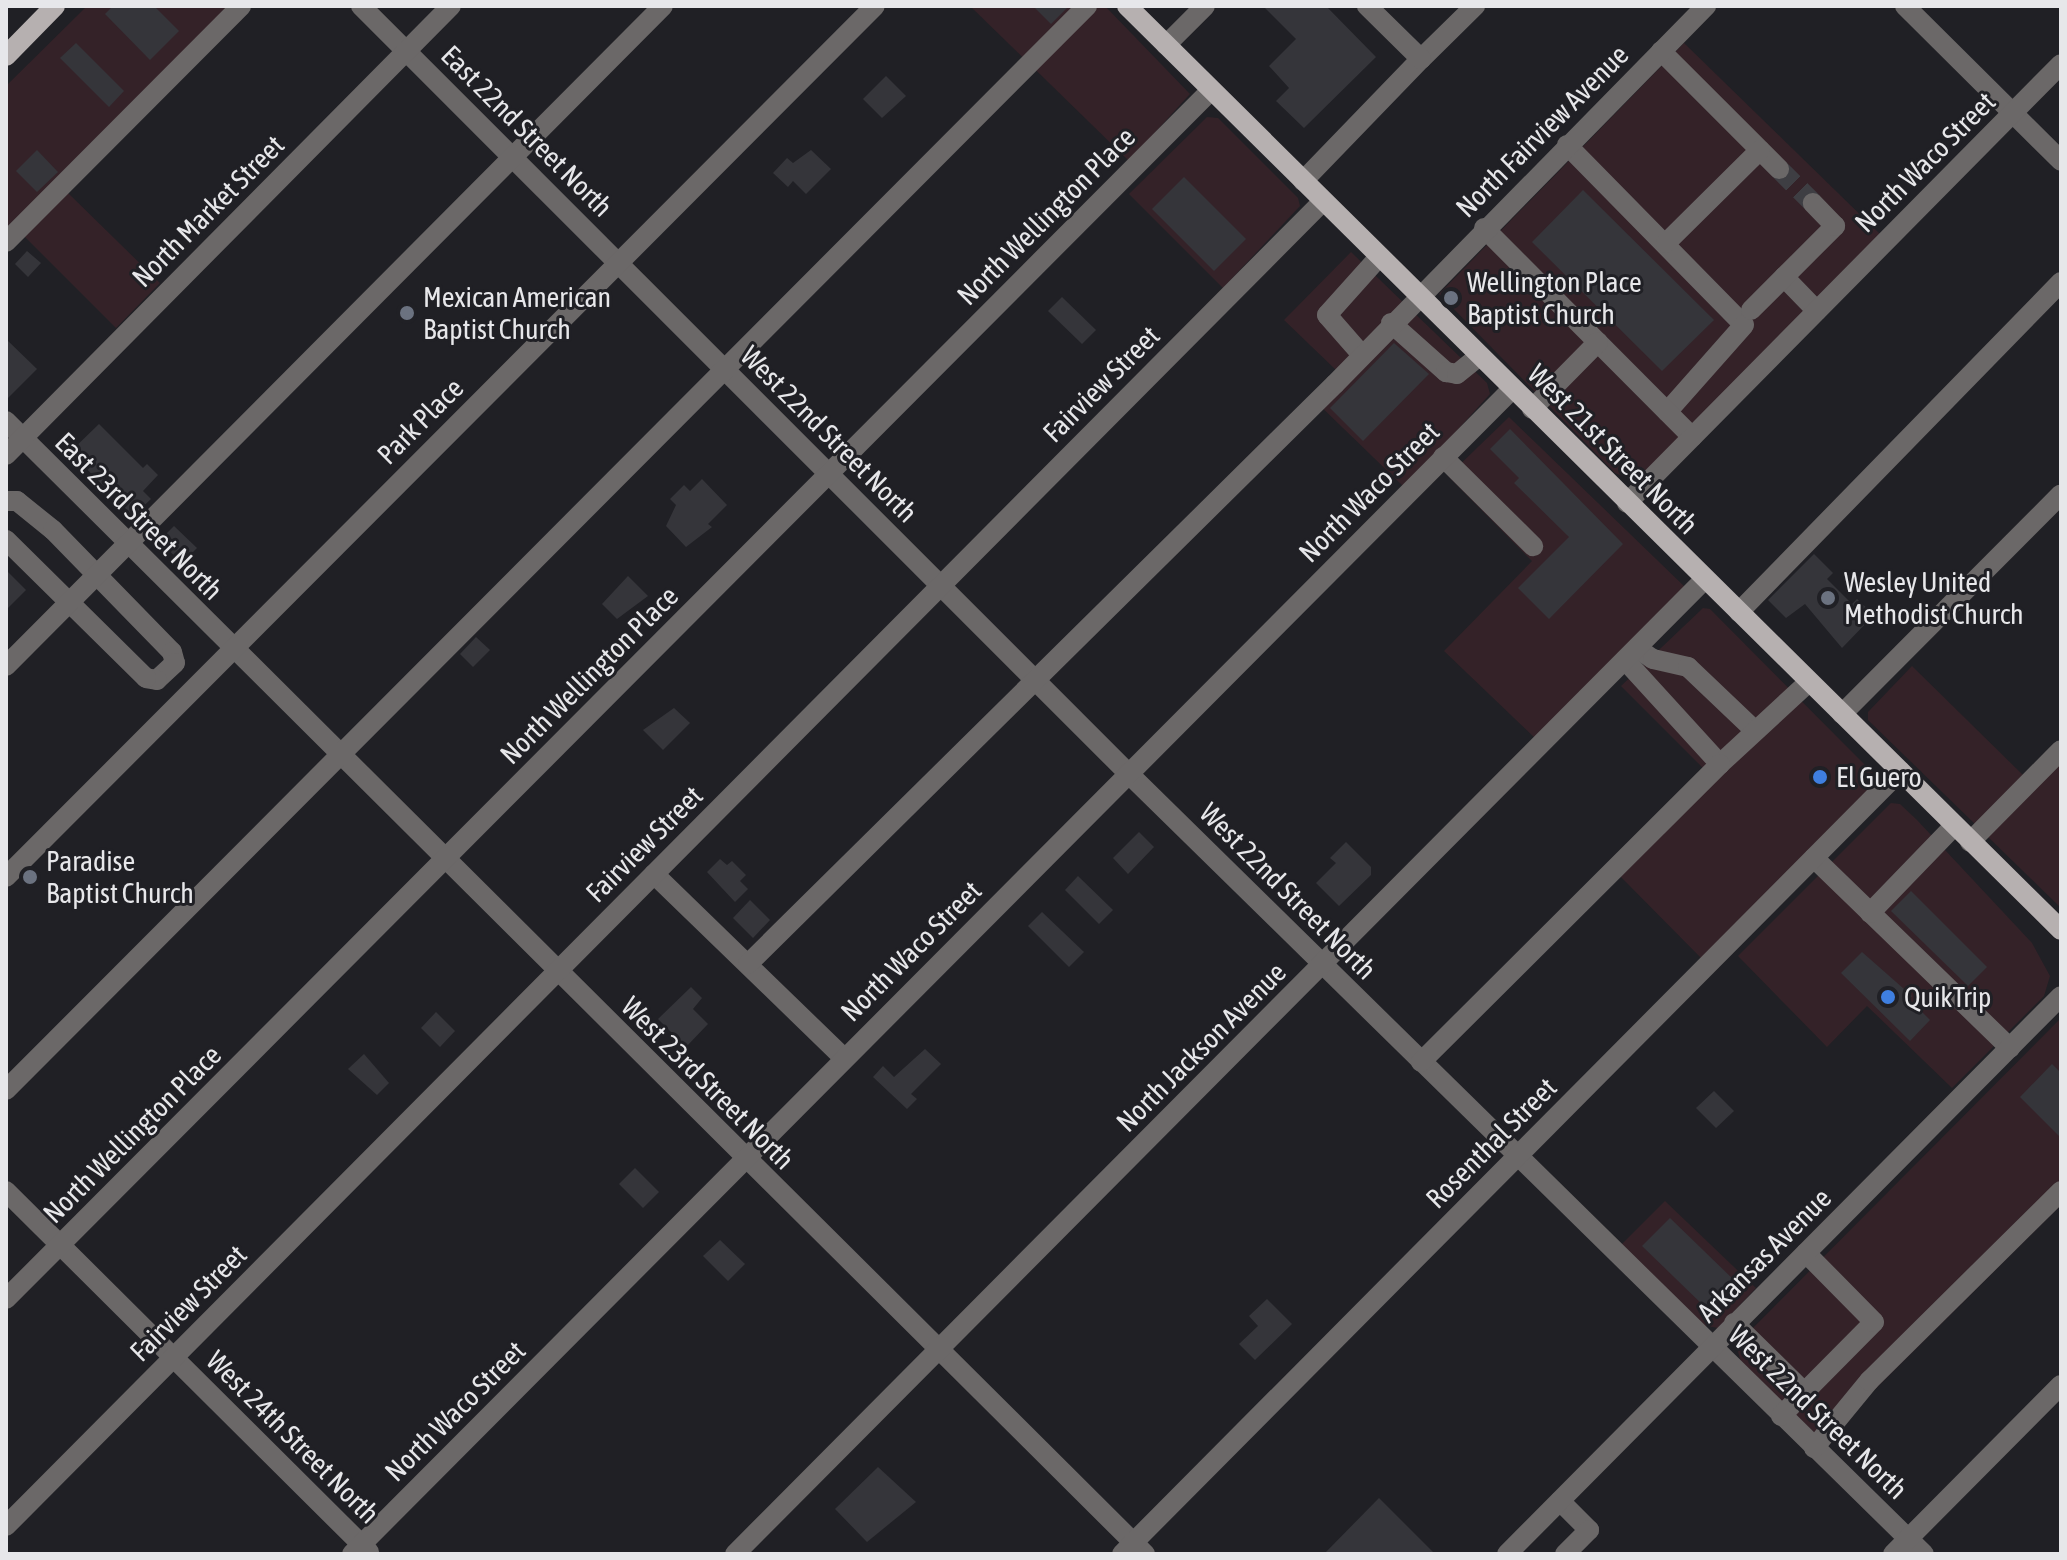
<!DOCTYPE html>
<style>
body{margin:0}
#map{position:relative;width:2067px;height:1560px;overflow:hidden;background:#202025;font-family:"Asap Condensed",sans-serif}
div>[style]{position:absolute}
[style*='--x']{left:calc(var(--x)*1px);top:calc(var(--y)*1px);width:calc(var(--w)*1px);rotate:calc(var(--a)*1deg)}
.commercial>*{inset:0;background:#342228}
.building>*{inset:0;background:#35353a}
.minor-tunnel>*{height:20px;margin-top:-10px;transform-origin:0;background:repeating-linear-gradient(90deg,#3e3e43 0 20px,transparent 0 30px)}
.minor>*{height:20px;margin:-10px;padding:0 10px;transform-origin:10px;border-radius:10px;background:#6b6868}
.major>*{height:20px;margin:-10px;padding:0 10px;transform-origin:10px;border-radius:10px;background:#b6b0b0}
.dots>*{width:22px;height:22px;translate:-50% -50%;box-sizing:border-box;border:4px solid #202025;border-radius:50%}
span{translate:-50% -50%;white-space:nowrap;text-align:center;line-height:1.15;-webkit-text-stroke:6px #202025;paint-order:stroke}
.street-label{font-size:28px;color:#e7e7ea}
.poi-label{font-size:28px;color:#e7e7ea}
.left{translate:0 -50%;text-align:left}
.frame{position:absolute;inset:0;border:8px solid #e7e7ea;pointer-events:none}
</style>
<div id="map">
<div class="commercial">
<div style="clip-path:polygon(87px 6px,252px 6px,66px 191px,160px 283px,116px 328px,22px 234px,6px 249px,6px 86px)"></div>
<div style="clip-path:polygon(970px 6px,1105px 6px,1190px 94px,1129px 161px)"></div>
<div style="clip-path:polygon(1684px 43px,1880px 234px,1641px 476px,1629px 479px,1615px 473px,1439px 294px)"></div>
<div style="clip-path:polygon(1207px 117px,1218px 118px,1298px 198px,1300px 206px,1223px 288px,1129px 194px)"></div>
<div style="clip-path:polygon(1351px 252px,1487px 383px,1490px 394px,1405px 488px,1313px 399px,1338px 372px,1284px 320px)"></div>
<div style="clip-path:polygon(1509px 417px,1685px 587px,1538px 741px,1444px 651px,1532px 561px,1448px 476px)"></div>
<div style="clip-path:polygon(1703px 608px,1710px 609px,1876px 776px,1875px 783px,1702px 959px,1612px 868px,1706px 771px,1621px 686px)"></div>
<div style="clip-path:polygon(1912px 666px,2025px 777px,1977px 826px,1868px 720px,1868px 712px)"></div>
<div style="clip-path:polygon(2061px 759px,2061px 908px,1986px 835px)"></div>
<div style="clip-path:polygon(1891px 803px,1900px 804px,1917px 820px,2032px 943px,2050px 976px,2044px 996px,1952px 1088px,1867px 1006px,1827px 1047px,1738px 956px)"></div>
<div style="clip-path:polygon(2061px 1018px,2061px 1205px,1823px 1441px,1741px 1362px,1736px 1345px)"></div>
<div style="clip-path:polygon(1665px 1201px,1756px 1288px,1718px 1328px,1701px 1325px,1620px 1246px)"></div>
</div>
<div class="building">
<div style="clip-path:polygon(113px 6px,154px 6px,179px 31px,150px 60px,105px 14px)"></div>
<div style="clip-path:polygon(1033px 6px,1069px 6px,1051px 24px)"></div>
<div style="clip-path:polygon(1263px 6px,1326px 6px,1376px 57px,1304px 128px,1276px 101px,1289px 88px,1269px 66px,1296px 39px)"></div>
<div style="clip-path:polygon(76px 43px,124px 91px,109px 107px,60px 58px)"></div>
<div style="clip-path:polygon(886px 76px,906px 96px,882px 118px,863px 99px)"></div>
<div style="clip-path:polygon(37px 150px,58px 172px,37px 192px,16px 171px)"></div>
<div style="clip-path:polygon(811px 150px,831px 169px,806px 194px,793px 181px,788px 187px,773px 173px,787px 158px,793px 163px)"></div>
<div style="clip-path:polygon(1184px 177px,1246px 239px,1214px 271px,1152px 209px)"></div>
<div style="clip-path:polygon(1583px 190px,1714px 320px,1662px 371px,1532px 242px)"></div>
<div style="clip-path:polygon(27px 251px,41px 263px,28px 277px,15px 264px)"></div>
<div style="clip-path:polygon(1062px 297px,1096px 330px,1082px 344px,1048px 311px)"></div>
<div style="clip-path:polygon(6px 339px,37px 369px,6px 400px)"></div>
<div style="clip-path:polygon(1394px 343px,1429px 374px,1363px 441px,1330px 408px)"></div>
<div style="clip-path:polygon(99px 424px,143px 468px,147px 464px,158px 475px,143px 491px,151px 499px,133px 516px,70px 452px)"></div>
<div style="clip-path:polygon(1510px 429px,1623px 544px,1549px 619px,1518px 588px,1569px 537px,1514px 483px,1519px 478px,1490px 449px)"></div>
<div style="clip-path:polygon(702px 479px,727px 505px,708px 524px,712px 527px,686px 547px,666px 526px,676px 505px,670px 499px,684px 485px,690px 491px)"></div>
<div style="clip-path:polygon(174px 526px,197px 548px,182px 563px,159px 541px)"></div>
<div style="clip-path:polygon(1814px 554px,1833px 573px,1827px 579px,1852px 604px,1857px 599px,1874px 615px,1842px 648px,1805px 604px,1786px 618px,1768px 600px)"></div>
<div style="clip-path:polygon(6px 570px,26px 590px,6px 610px)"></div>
<div style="clip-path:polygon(628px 576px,648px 596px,617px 619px,602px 604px)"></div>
<div style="clip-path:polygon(476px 637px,490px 650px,473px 667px,460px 654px)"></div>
<div style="clip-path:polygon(674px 708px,690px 723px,663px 750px,643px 730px)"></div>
<div style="clip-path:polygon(1139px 832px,1154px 847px,1128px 874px,1113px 858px)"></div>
<div style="clip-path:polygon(1346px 842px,1371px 867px,1371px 875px,1339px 906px,1316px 883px,1336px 863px,1330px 858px)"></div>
<div style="clip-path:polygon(720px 859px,727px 865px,732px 861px,746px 875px,740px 881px,748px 889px,735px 902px,707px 872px)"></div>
<div style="clip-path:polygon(1078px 876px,1113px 910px,1099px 924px,1065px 890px)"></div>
<div style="clip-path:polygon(1911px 891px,1987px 967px,1968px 986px,1891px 911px)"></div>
<div style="clip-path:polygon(750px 900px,770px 920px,753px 938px,733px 918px)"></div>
<div style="clip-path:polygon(1042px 912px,1084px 952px,1069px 967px,1028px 926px)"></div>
<div style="clip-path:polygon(1862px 952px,1912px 996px,1909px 999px,1930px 1020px,1910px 1041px,1841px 973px)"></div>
<div style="clip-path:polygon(691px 987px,702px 998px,693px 1009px,708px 1024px,686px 1047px,658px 1019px)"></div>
<div style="clip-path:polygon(436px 1012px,455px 1031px,440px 1047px,421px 1028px)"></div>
<div style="clip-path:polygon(925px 1049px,941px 1064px,911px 1094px,917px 1099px,907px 1109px,873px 1077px,883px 1066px,894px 1077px)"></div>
<div style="clip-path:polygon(364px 1054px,389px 1083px,377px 1095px,348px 1069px)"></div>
<div style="clip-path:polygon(2052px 1064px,2061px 1073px,2061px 1138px,2020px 1097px)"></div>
<div style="clip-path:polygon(1714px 1091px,1734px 1111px,1716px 1128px,1696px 1108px)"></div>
<div style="clip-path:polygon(635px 1168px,659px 1192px,643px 1208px,619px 1184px)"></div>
<div style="clip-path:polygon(1670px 1218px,1735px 1281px,1707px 1309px,1642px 1246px)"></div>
<div style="clip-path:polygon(720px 1240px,745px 1264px,728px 1281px,703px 1256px)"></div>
<div style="clip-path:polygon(1267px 1299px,1292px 1324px,1255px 1360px,1239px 1344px,1258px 1326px,1249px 1316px)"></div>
<div style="clip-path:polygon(878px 1467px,916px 1502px,867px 1542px,835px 1509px)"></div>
<div style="clip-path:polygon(1379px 1498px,1435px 1554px,1324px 1554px)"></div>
</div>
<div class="minor-tunnel">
<div style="--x:1779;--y:169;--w:48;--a:45"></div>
</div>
<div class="minor">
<div style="--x:361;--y:6;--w:1085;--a:45"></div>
<div style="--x:1128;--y:773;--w:1115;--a:44.46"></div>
<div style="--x:1905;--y:6;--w:220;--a:44.8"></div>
<div style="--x:1166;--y:45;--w:55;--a:-45"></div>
<div style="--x:1661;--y:51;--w:167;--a:45"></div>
<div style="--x:1421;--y:59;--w:76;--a:-44.5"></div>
<div style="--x:1567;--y:145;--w:252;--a:45.5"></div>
<div style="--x:1744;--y:325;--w:116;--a:131.5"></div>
<div style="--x:1303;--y:181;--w:170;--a:-46"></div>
<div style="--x:1421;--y:59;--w:76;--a:-135.5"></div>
<div style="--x:1484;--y:228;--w:295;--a:45.1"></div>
<div style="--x:6;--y:242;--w:333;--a:-45.1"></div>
<div style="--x:1666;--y:243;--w:132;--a:-44.7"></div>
<div style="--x:1784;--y:277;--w:47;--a:45.9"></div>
<div style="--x:1751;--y:310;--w:119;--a:-45"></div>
<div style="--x:1835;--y:226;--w:32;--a:-134"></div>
<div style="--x:1391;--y:323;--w:74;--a:41.7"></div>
<div style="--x:1446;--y:372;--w:11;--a:10"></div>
<div style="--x:1457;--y:374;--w:28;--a:-39"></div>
<div style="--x:1362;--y:355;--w:53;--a:-131.2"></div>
<div style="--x:1327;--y:315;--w:78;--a:-48.1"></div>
<div style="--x:1532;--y:409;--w:94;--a:-45.4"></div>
<div style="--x:6;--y:421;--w:1607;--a:44.85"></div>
<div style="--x:6;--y:455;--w:632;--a:-45.26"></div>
<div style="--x:1443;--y:457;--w:127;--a:44.7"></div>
<div style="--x:6;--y:501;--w:11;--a:0"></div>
<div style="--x:17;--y:501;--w:46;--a:38.9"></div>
<div style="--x:53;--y:530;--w:170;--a:45.7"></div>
<div style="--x:172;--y:652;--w:11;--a:75"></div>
<div style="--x:175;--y:663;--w:25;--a:137"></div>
<div style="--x:157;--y:680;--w:11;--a:-170"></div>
<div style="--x:146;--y:678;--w:197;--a:-135.4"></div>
<div style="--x:1627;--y:503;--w:617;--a:-45.33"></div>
<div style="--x:1739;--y:612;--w:461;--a:-45.7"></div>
<div style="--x:1637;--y:648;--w:19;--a:35"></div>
<div style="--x:1653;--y:659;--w:36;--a:13"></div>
<div style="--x:1688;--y:667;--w:90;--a:43.6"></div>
<div style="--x:1625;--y:660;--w:141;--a:47.6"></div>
<div style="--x:1720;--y:764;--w:121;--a:-42.7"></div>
<div style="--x:6;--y:666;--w:931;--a:-45.13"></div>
<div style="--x:1842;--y:714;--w:310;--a:-45.1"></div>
<div style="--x:1970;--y:842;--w:129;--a:-45.3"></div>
<div style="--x:1814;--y:858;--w:273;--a:44.1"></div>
<div style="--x:654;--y:874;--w:264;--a:44.1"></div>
<div style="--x:6;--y:877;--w:1230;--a:-45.07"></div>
<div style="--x:1870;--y:913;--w:121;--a:-46"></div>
<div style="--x:748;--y:964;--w:825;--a:-44.66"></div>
<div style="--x:1335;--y:384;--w:530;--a:-45.54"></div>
<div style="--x:1421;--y:1062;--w:422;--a:-44.9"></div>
<div style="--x:6;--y:1090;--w:1531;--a:-45.08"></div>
<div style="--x:6;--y:1191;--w:512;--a:44.84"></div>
<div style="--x:6;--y:1299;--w:1707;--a:-45.09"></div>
<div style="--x:1734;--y:1323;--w:100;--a:44.6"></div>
<div style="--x:1781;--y:1416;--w:132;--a:-45.3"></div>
<div style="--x:1874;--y:1322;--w:97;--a:-134.6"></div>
<div style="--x:1814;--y:1448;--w:87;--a:-50.6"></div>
<div style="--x:1869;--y:1381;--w:270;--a:-44.7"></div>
<div style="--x:1560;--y:1501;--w:41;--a:45"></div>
<div style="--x:1589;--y:1530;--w:34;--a:135"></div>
<div style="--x:6;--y:1526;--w:1868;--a:-45.17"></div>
<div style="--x:352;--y:1554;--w:1644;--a:-45.12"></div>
<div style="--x:735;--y:1554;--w:1375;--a:-45.15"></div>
<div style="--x:1122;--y:1554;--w:1104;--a:-45.18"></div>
<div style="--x:1507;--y:1554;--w:786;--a:-45.21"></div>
<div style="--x:1893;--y:1554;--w:238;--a:-45.2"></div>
</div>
<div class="major">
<div style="--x:1127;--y:6;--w:1314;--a:44.69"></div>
<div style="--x:6;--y:56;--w:70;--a:-45.6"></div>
</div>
<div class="dots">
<div style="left:1451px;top:298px;background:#6b7280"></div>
<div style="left:407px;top:313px;background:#6b7280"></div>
<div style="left:1828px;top:598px;background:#6b7280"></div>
<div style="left:1820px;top:777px;background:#3f7fe0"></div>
<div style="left:30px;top:877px;background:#6b7280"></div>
<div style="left:1888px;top:997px;background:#3f7fe0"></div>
</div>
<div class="street-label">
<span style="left:527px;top:131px;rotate:45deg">East 22nd Street North</span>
<span style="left:1542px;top:131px;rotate:-45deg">North Fairview Avenue</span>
<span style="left:1925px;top:162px;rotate:-45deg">North Waco Street</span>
<span style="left:208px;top:211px;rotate:-45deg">North Market Street</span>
<span style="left:1046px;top:216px;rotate:-45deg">North Wellington Place</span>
<span style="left:1101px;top:384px;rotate:-45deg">Fairview Street</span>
<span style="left:420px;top:421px;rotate:-45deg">Park Place</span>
<span style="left:829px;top:434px;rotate:45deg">West 22nd Street North</span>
<span style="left:1613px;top:449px;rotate:45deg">West 21st Street North</span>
<span style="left:1369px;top:492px;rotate:-45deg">North Waco Street</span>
<span style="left:139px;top:516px;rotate:45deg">East 23rd Street North</span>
<span style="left:589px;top:675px;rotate:-45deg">North Wellington Place</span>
<span style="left:644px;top:844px;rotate:-45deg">Fairview Street</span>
<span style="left:1288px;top:891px;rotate:45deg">West 22nd Street North</span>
<span style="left:911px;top:951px;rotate:-45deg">North Waco Street</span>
<span style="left:1201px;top:1047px;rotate:-45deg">North Jackson Avenue</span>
<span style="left:708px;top:1083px;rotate:45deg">West 23rd Street North</span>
<span style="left:132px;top:1134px;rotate:-45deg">North Wellington Place</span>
<span style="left:1491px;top:1143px;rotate:-45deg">Rosenthal Street</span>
<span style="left:1764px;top:1255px;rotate:-45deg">Arkansas Avenue</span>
<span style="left:188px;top:1303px;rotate:-45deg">Fairview Street</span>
<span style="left:455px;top:1411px;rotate:-45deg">North Waco Street</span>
<span style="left:1818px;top:1412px;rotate:44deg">West 22nd Street North</span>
<span style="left:293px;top:1437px;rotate:45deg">West 24th Street North</span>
</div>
<div class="poi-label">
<span class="left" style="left:1467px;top:298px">Wellington Place<br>Baptist Church</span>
<span class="left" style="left:423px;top:313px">Mexican American<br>Baptist Church</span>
<span class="left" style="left:1844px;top:598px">Wesley United<br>Methodist Church</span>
<span class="left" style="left:1836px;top:777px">El Guero</span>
<span class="left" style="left:46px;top:877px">Paradise<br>Baptist Church</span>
<span class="left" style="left:1904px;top:997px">QuikTrip</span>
</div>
<div class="frame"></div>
</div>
